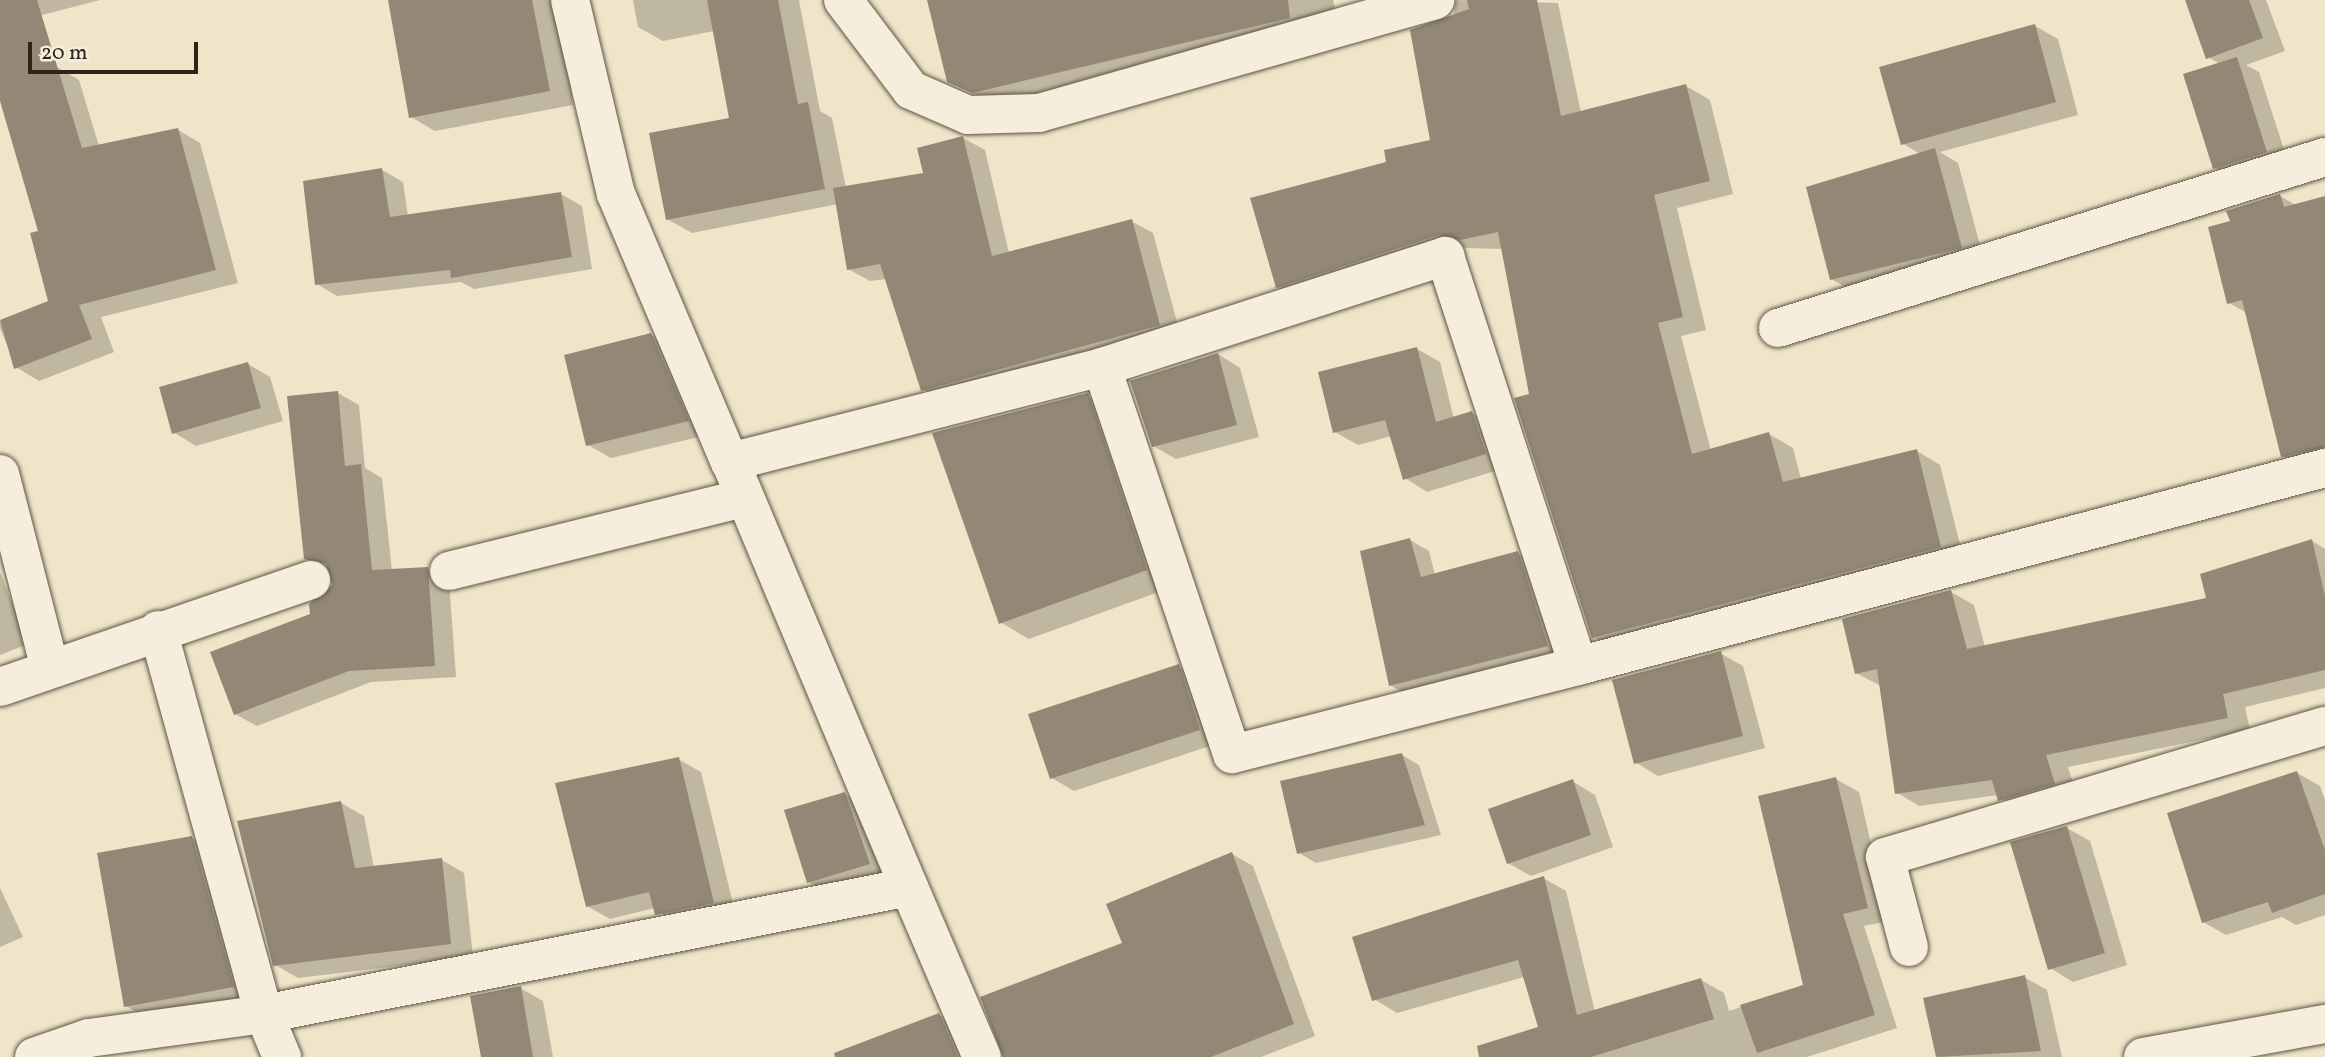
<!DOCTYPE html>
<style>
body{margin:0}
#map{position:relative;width:2325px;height:1057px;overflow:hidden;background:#f0e5c9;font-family:Vollkorn,serif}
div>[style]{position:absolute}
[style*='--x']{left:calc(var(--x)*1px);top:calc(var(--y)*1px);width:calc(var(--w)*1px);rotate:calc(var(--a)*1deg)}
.shadow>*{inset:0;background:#0003}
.building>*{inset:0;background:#938875}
.roads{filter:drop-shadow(0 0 2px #5e5445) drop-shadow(0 0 2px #5e5445)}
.street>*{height:38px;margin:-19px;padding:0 19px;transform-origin:19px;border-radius:19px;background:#f5eedc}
span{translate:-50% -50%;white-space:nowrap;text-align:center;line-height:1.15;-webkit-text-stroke:5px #f5eedc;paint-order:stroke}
.scale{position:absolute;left:28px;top:42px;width:170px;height:32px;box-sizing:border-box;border:4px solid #2e2419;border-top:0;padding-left:9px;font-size:21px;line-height:24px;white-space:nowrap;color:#2e2419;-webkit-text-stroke:5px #f5eedc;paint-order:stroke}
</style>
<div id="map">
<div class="shadow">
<div style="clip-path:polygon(0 0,100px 0,0 26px)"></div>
<div style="clip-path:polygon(389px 0,559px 0,573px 105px,435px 131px,411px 117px)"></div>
<div style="clip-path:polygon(633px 0,799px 0,820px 111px,832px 118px,846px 188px,925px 174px,963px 138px,985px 150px,1009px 253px,1131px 221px,1153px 233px,1181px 337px,944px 402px,923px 389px,886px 279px,870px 281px,848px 269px,838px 204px,692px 233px,667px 219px,731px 119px,714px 31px,663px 41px,638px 27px)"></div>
<div style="clip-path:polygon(929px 0,1333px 0,1339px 29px,1003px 109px,949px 81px)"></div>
<div style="clip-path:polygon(1456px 0,1558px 3px,1581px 113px,1686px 86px,1710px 100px,1733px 194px,1677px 208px,1706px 330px,1681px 336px,1711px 451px,1769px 434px,1793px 448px,1801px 479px,1917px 451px,1940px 465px,1964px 560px,1617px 651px,1593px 637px,1531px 395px,1503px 249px,1463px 248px,1301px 300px,1277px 287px,1388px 163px,1432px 142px)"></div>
<div style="clip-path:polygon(2187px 0,2266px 0,2285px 51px,2246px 65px,2259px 72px,2289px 165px,2237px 181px,2215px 168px,2220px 64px,2208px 57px)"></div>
<div style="clip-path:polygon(2035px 26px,2058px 39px,2078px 115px,1940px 152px,1958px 163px,1984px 260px,1854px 292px,1831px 279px,1920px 154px,1902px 143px)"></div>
<div style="clip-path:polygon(57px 67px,79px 80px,99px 146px,178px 130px,200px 143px,238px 283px,101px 317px,114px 352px,39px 381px,16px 367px,0 328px,0 322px,50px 302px,40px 232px,0 88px)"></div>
<div style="clip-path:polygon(382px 170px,403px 182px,408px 217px,561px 194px,582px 206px,592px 269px,474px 289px,461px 282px,337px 296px,317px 284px)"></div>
<div style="clip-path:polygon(2280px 196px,2296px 205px,2325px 198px,2325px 468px,2309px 471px,2282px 456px,2247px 313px,2229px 303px,2232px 222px)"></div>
<div style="clip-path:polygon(651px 335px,674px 348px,711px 434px,611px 458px,588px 445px)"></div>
<div style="clip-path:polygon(1417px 349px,1440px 362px,1454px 419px,1472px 413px,1495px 426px,1508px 467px,1427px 492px,1405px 478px,1392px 436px,1358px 445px,1335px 432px)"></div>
<div style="clip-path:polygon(1218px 354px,1240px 368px,1259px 437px,1176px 459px,1153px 446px)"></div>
<div style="clip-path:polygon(248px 364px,270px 377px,283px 421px,196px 446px,173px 432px)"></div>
<div style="clip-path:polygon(338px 393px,359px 405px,365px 468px,382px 478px,392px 571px,427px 569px,449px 581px,456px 677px,371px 682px,257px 726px,235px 714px,334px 584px,330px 571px,306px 558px)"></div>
<div style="clip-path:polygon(1087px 395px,1116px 412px,1175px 586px,1029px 639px,1000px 622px)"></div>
<div style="clip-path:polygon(1410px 540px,1429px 551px,1435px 575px,1517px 553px,1536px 564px,1566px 656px,1409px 696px,1390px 685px)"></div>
<div style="clip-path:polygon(2312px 541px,2325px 549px,2325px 688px,2245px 707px,2250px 730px,2068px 767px,2077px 796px,2022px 813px,1998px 795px,1919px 806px,1896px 792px,1881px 686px,1856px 673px,1951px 592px,1974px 605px,1985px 647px,2208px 599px)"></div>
<div style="clip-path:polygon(0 572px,28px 644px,0 655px)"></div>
<div style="clip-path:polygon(1720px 653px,1743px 666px,1765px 748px,1658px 776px,1635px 762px)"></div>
<div style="clip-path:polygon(1178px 666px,1201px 679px,1222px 742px,1074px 791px,1052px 778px)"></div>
<div style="clip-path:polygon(1402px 755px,1419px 765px,1441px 835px,1316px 863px,1299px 853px)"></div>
<div style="clip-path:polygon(678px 759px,701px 772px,736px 916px,679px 927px,655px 908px,610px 919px,587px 906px)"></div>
<div style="clip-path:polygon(2297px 773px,2320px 786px,2325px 800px,2325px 915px,2296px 925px,2282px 917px,2226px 935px,2203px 922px)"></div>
<div style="clip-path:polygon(1836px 779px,1859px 792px,1889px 921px,1864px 926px,1897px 1028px,1807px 1057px,1498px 1057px,1544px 1044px,1524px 977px,1397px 1013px,1374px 999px,1543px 878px,1566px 891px,1595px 1012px,1701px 980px,1724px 993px,1729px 1011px,1805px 986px)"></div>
<div style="clip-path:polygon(1572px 781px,1595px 795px,1613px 847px,1531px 876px,1508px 863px)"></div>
<div style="clip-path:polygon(845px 794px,868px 807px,892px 877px,831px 895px,808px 882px)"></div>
<div style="clip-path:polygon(341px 803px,364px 816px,374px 868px,442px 860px,464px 873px,473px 957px,298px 978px,275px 965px)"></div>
<div style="clip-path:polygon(2067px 828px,2090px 841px,2127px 965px,2073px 982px,2050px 968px)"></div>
<div style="clip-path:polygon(192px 838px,224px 856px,265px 1005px,157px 1024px,126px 1006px)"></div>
<div style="clip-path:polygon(1232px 854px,1253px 866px,1315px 1036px,1261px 1057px,1005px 1057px)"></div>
<div style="clip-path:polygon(0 888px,23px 937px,0 947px)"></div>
<div style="clip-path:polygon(2024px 977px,2047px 990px,2062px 1057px,1940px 1057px,1925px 999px)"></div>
<div style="clip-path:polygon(520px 988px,543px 1001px,553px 1057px,482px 1057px)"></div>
<div style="clip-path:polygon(939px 1015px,960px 1027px,975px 1057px,844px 1057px)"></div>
</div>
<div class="building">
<div style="clip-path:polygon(0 0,37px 0,82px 148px,178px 128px,216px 270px,79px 305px,92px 339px,14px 369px,0 320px,48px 301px,30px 233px,38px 231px,0 101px)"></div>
<div style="clip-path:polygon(388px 0,532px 0,550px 91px,409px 118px)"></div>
<div style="clip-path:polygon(707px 0,778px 0,798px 104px,808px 102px,825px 189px,666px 220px,649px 133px,729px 118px)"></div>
<div style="clip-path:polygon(927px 0,1288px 0,1290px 18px,972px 93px,947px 82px)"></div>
<div style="clip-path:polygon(1467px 0,1537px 0,1561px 116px,1686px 84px,1710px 181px,1654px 195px,1683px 317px,1658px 323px,1692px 454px,1769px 432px,1783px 482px,1917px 449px,1941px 547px,1592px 638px,1514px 398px,1529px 394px,1498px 232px,1460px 240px,1438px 235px,1276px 288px,1250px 198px,1386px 162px,1384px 150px,1430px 140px,1410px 30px,1469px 9px)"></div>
<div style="clip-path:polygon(2185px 0,2249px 0,2263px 38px,2206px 59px)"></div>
<div style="clip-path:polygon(2035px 24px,2056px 102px,1901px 145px,1879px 67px)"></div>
<div style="clip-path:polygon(2237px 57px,2267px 152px,2213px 169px,2183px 74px)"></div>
<div style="clip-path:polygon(963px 136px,992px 256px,1132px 219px,1160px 325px,921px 391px,880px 264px,847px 270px,833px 188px,923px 173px,917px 148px)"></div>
<div style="clip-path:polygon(1935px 148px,1962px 248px,1830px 280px,1806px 187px)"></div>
<div style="clip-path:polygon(382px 168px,390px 217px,561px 192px,572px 257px,451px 278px,450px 270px,315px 285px,303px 181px)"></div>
<div style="clip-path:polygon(2280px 194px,2284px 207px,2325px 196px,2325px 447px,2281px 457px,2242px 300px,2227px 304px,2208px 227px,2230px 221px,2226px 211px)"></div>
<div style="clip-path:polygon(651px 333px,689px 421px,586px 446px,564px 355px)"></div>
<div style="clip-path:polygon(1417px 347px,1436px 422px,1472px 411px,1486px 454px,1403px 480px,1385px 420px,1333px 433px,1318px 372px)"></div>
<div style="clip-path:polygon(1218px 353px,1237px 425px,1152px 447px,1130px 381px)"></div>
<div style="clip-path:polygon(248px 362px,261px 408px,172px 434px,159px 387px)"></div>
<div style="clip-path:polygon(338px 391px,345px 466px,361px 464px,372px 570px,428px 567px,435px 666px,349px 671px,234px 715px,210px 652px,310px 614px,309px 604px,332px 585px,326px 564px,304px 559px,287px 396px)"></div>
<div style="clip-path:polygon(1088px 393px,1147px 570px,999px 624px,932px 433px)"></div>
<div style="clip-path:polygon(1410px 538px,1421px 577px,1518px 551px,1548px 646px,1389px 686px,1360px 551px)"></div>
<div style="clip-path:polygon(2312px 539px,2325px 596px,2325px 670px,2223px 694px,2228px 718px,2046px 755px,2055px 784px,1998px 801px,1992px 780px,1895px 794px,1877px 669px,1855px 674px,1842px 619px,1951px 590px,1967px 649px,2206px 598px,2200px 574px)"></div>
<div style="clip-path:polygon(1721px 651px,1743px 736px,1634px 764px,1612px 680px)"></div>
<div style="clip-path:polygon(1179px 664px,1200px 730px,1050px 779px,1028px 714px)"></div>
<div style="clip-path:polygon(1402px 753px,1425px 825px,1297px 854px,1280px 781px)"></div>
<div style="clip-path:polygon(679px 757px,714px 903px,655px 915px,649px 892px,586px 907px,555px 783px)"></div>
<div style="clip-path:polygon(2297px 771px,2325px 850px,2325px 894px,2272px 913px,2268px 902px,2202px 923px,2167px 813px)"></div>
<div style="clip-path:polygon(1836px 777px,1868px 908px,1843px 914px,1875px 1015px,1757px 1053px,1740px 1005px,1803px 985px,1758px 796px)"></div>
<div style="clip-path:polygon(1573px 779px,1591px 835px,1507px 864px,1488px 809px)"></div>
<div style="clip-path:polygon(845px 792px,870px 864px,807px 883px,784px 810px)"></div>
<div style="clip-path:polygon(341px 801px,355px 868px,442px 858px,451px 944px,273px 966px,237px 821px)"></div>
<div style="clip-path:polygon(2067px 826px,2105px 953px,2048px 970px,2010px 842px)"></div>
<div style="clip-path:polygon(192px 836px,234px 987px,124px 1007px,97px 853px)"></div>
<div style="clip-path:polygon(1232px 852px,1294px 1024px,1211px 1057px,1003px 1057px,980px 997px,1122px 943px,1106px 904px)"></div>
<div style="clip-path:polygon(1544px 876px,1577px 1015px,1701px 978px,1714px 1019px,1591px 1057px,1479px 1057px,1477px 1046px,1538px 1027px,1518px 960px,1372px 1001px,1352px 937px)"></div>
<div style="clip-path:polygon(2025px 975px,2041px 1051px,1936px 1057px,1923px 998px)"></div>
<div style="clip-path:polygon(521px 986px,533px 1057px,481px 1057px,470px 996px)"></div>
<div style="clip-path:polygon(939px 1013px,958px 1057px,835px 1057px,834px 1053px)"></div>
</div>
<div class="roads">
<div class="street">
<div style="--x:570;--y:0;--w:199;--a:76.7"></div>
<div style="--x:616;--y:194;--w:291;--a:67"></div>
<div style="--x:730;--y:462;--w:384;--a:-14.3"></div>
<div style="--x:1102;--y:367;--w:361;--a:-17.9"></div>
<div style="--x:1445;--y:256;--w:431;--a:72"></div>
<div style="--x:1578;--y:666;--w:357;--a:165.7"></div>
<div style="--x:1232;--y:754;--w:408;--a:-108.6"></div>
<div style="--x:843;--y:0;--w:113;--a:52.9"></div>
<div style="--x:911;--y:90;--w:62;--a:23.7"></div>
<div style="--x:968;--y:115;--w:71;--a:-1.6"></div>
<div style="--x:1039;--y:113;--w:412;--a:-15.9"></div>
<div style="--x:1778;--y:328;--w:573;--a:-17.36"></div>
<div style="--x:0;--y:474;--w:201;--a:75.6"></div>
<div style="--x:449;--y:571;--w:304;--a:-13.9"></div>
<div style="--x:158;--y:630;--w:398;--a:74.6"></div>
<div style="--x:264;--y:1014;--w:47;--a:67.3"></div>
<div style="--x:1578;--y:666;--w:773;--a:-14.85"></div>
<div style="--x:0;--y:687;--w:329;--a:-19"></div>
<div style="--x:909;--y:887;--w:185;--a:66.8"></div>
<div style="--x:1909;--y:947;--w:93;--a:-104.9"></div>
<div style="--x:1885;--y:857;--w:459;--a:-16.6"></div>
<div style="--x:34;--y:1057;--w:58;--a:-19.1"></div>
<div style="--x:89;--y:1038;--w:177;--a:-7.8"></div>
<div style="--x:264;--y:1014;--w:657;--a:-11.14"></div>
<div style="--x:909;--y:887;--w:461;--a:-112.8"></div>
<div style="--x:2143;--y:1057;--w:185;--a:-10.3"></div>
</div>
</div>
<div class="scale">20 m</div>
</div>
